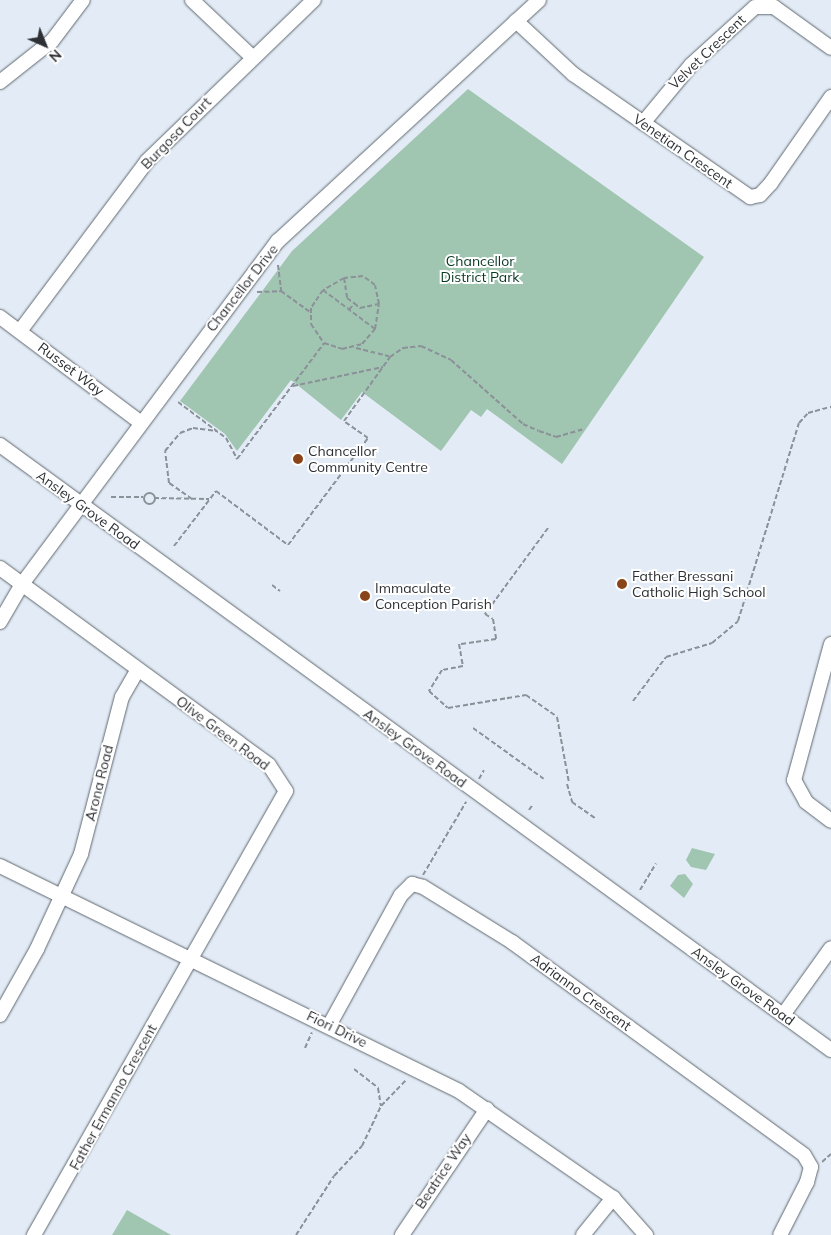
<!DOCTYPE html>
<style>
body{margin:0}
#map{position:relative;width:831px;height:1235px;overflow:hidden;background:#e3ecf6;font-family:Mulish,sans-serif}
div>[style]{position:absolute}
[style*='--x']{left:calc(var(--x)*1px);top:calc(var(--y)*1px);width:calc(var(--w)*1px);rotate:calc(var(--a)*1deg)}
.green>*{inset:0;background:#a0c5b1}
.path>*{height:2px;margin-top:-1px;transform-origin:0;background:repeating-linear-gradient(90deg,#8a9198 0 5px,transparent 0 7.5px)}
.path>.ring{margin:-1px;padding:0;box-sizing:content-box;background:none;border:2px solid #8a9198;border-radius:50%}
.roads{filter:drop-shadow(0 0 1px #5f676f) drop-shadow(0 0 1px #5f676f)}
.minor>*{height:14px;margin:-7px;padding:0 7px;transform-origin:7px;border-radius:7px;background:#fff}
.dots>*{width:14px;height:14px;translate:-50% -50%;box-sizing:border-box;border:2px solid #fff;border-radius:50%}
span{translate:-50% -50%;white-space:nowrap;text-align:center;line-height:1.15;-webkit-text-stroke:4px #fff;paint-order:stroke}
.street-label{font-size:14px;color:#2d3034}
.park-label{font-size:14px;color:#073824}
.poi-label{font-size:14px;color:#2d3034}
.left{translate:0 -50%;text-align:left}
.north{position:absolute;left:20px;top:20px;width:50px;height:50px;-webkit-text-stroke:4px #fff;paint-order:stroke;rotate:136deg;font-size:14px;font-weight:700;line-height:20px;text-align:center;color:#2d3034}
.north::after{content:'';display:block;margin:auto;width:18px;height:22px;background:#2d3034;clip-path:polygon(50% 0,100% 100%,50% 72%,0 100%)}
</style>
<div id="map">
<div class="green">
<div style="clip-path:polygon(468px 89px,704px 257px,562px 464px,487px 409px,481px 417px,471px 410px,441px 451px,362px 392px,341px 420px,291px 380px,237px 451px,225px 434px,180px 401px,292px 251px)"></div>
<div style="clip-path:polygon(692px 848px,715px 854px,706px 870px,691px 867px,686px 860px)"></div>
<div style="clip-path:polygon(685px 874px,693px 884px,684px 898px,670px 886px,678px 875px)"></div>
<div style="clip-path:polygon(127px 1210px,171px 1235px,112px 1235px)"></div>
</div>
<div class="path">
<div style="--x:278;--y:265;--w:26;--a:83"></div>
<div style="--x:344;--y:278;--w:24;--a:150"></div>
<div style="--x:323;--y:290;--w:22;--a:124"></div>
<div style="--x:311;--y:308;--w:16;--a:90"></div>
<div style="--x:311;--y:324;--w:23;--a:56"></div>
<div style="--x:324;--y:343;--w:19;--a:18"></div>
<div style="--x:342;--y:349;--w:21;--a:-14"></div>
<div style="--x:362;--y:344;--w:20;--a:-49"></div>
<div style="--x:375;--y:329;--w:25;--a:-81"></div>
<div style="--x:323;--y:290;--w:65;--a:36.9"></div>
<div style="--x:257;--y:292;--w:24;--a:-2"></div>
<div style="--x:281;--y:291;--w:36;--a:36"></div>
<div style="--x:349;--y:310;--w:9;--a:-54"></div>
<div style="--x:354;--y:303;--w:8;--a:40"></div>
<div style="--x:360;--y:308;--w:19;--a:-12"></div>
<div style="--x:379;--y:304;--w:19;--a:-102"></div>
<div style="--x:375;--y:285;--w:15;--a:-143"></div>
<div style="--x:363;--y:276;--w:19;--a:174"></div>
<div style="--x:344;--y:278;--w:20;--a:81"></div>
<div style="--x:347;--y:298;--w:9;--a:36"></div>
<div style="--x:356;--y:348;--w:34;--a:14"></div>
<div style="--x:293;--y:386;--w:92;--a:-11.9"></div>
<div style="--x:178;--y:402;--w:60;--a:36.9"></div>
<div style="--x:226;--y:438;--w:24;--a:62"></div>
<div style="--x:237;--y:459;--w:145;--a:-53.1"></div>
<div class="ring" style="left:143.5px;top:492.5px;width:9px;height:9px"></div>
<div style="--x:111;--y:497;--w:32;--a:0"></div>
<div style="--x:154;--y:498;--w:55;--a:1"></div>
<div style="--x:192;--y:499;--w:28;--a:-145"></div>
<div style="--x:169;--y:483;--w:32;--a:-97"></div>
<div style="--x:165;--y:451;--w:23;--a:-50"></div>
<div style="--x:180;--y:433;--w:14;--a:-21"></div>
<div style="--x:193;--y:428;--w:24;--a:7"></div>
<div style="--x:548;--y:528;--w:107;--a:126.2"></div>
<div style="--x:485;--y:614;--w:9;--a:32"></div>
<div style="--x:493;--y:619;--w:20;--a:81"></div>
<div style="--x:496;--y:639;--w:37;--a:172"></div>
<div style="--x:459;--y:644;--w:22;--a:80"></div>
<div style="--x:463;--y:666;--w:21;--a:169"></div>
<div style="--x:442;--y:670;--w:25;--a:122"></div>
<div style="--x:429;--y:691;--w:25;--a:42"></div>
<div style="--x:448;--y:708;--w:79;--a:-9.5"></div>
<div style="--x:526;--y:695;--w:38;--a:35"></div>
<div style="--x:557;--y:717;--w:67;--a:79.7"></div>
<div style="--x:174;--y:546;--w:69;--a:-52.6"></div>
<div style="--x:216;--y:491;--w:90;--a:36.9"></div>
<div style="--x:288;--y:545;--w:134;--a:-53.2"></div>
<div style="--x:368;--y:438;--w:29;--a:-145"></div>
<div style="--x:344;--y:421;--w:79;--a:-54.3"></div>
<div style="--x:390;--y:357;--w:16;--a:-35"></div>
<div style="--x:403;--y:348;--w:18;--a:-6"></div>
<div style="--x:421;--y:346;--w:33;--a:25"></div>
<div style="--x:451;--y:360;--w:96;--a:41.6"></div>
<div style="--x:523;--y:424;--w:17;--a:24"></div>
<div style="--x:539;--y:431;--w:18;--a:19"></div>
<div style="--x:556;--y:437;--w:29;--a:-16"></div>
<div style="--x:272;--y:585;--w:10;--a:37"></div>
<div style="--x:633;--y:701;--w:55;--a:-53.1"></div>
<div style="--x:666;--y:657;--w:48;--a:-16.9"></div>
<div style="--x:712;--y:643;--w:34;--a:-40"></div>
<div style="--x:738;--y:621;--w:207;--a:-72.9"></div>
<div style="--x:799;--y:423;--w:13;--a:-48"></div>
<div style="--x:808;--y:413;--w:24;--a:-15"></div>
<div style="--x:473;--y:728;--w:87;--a:35.7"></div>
<div style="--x:479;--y:779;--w:10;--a:-61"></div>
<div style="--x:567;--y:784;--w:19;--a:74"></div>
<div style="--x:572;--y:802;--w:29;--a:35"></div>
<div style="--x:529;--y:810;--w:7;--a:-56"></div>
<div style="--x:423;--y:875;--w:85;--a:-59.5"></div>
<div style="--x:640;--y:890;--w:31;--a:-59"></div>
<div style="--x:305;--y:1048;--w:17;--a:-66"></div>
<div style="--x:354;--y:1069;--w:31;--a:38"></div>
<div style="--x:378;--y:1088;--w:18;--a:81"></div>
<div style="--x:822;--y:1162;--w:12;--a:-42"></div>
<div style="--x:296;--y:1235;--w:70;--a:-57.2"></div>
<div style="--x:334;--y:1176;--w:41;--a:-47"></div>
<div style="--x:362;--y:1146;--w:44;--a:-64.6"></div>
<div style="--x:381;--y:1106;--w:37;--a:-46"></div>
</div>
<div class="roads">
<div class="minor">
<div style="--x:192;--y:0;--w:83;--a:43.5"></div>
<div style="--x:516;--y:21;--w:78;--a:42.9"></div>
<div style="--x:573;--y:74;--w:216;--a:34.8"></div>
<div style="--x:750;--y:197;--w:10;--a:-11"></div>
<div style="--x:760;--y:195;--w:16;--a:-47"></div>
<div style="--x:771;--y:183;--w:105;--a:-55.1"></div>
<div style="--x:0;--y:82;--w:66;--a:-38.3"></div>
<div style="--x:52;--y:41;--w:51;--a:-52.9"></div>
<div style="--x:643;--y:123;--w:75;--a:-50.4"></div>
<div style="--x:691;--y:65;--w:86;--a:-42.2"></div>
<div style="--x:755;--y:7;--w:19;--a:0"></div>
<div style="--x:774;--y:7;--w:70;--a:35.7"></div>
<div style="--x:0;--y:317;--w:176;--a:36.9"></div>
<div style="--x:20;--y:331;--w:212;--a:-53.2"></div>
<div style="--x:147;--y:161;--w:232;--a:-44"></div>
<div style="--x:0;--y:445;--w:1028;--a:36.06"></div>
<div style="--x:0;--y:568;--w:333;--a:36.2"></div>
<div style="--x:269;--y:765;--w:31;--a:57"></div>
<div style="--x:286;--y:791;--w:511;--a:119.58"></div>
<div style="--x:0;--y:622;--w:44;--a:-59.9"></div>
<div style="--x:22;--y:584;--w:428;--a:-53.3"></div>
<div style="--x:278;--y:241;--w:355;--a:-42.7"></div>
<div style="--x:831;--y:644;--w:141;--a:105.2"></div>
<div style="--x:794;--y:780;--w:25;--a:61"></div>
<div style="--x:806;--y:802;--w:31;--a:37"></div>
<div style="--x:0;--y:866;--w:511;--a:26.11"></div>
<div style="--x:459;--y:1091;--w:188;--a:34.8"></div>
<div style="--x:613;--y:1198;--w:50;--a:48.3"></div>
<div style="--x:0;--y:1015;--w:76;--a:-60.7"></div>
<div style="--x:37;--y:949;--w:105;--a:-65.1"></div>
<div style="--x:81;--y:854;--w:162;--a:-75.4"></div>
<div style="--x:122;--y:697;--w:30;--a:-60"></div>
<div style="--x:783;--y:1015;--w:82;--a:-54.4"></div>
<div style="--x:330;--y:1024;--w:147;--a:-61.2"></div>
<div style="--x:401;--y:895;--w:16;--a:-45"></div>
<div style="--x:412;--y:884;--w:11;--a:15"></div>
<div style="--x:423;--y:887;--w:105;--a:31.7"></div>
<div style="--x:512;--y:942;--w:361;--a:36.1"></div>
<div style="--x:804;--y:1155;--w:14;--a:60"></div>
<div style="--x:811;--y:1167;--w:16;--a:105"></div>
<div style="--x:807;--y:1182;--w:59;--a:117"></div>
<div style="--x:402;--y:1235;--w:152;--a:-56"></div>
<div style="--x:583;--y:1235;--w:48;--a:-51"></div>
</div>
</div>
<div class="dots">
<div style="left:298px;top:459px;background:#894519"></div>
<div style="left:622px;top:584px;background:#894519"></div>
<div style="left:365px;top:596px;background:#894519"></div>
</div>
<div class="street-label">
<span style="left:707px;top:52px;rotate:-44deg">Velvet Crescent</span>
<span style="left:176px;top:133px;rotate:-46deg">Burgosa Court</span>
<span style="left:683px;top:151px;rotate:35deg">Venetian Crescent</span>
<span style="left:242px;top:288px;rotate:-52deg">Chancellor Drive</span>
<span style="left:71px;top:369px;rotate:37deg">Russet Way</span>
<span style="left:88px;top:510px;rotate:36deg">Ansley Grove Road</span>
<span style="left:223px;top:733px;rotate:37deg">Olive Green Road</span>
<span style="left:415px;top:748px;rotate:36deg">Ansley Grove Road</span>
<span style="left:99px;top:783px;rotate:-76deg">Arona Road</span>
<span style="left:743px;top:986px;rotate:36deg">Ansley Grove Road</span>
<span style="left:581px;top:992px;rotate:36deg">Adrianno Crescent</span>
<span style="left:337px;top:1029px;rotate:26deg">Fiori Drive</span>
<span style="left:113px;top:1097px;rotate:-61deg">Father Ermanno Crescent</span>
<span style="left:443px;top:1171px;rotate:-56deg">Beatrice Way</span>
</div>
<div class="park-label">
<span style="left:480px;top:269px">Chancellor<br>District Park</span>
</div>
<div class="poi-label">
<span class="left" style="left:308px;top:459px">Chancellor<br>Community Centre</span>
<span class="left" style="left:632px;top:584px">Father Bressani<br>Catholic High School</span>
<span class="left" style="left:375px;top:596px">Immaculate<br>Conception Parish</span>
</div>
<div class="north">N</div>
</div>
